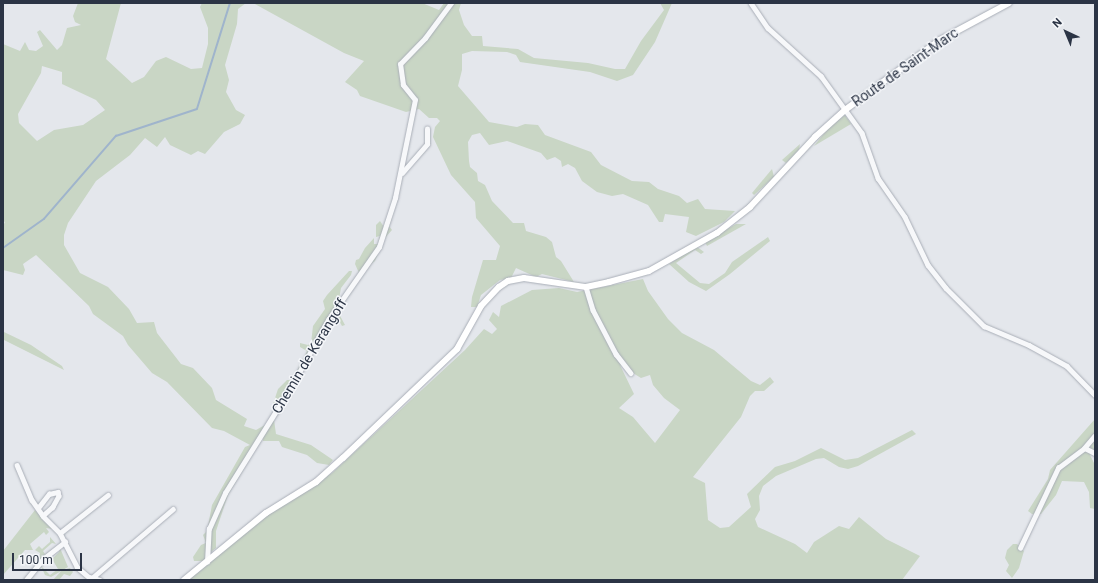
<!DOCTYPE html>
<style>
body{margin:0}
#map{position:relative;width:1098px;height:583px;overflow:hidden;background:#e4e7ec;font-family:Roboto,sans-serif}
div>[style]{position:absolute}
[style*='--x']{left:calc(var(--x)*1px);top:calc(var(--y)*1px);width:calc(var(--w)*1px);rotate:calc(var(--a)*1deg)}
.green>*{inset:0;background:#c9d6c5}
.stream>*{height:1.5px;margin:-0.75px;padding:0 0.75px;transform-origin:0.75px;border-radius:0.75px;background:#9fb4cc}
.roads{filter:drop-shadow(0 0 1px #a9aeb7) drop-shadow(0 0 1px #a9aeb7)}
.street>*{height:4.5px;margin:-2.25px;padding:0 2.25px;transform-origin:2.25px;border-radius:2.25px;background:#f7f8fa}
.secondary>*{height:6px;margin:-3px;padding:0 3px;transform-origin:3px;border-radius:3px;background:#fff}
span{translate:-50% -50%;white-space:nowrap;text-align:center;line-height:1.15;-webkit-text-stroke:3px #f4f6f9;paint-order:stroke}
.street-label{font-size:14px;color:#2b3445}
.frame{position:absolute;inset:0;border:4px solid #2b3445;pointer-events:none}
.north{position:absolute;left:1046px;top:12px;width:40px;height:40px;-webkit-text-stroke:3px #f4f6f9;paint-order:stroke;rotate:316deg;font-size:11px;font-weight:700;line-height:16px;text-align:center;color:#2b3445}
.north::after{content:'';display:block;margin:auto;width:14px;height:18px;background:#2b3445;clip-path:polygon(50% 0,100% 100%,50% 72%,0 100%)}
.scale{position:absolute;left:12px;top:553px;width:70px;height:18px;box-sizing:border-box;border:2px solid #2b3445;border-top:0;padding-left:5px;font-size:12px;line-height:14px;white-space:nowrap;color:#2b3445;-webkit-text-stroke:3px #f4f6f9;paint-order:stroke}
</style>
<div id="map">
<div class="green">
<div style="clip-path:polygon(evenodd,78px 3px,121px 3px,106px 59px,132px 83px,144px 77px,156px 61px,166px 57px,191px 69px,202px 68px,208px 44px,208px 28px,200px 7px,202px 3px,246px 3px,238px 9px,237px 24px,225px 65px,229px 80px,226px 92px,236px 110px,245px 115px,240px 124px,224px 132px,205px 154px,198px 151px,191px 155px,170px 145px,165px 137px,157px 147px,145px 138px,130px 155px,96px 181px,68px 223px,64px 235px,64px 245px,80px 273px,108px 287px,129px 309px,137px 323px,154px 322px,157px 333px,181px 364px,193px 368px,212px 388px,216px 400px,247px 419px,244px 426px,256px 430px,274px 420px,276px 434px,311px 445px,333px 460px,329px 465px,317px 463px,307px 455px,282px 447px,279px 441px,263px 441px,263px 437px,228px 495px,216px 531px,216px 548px,205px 557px,205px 561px,194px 561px,193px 557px,201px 545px,206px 543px,203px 535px,207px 531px,212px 505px,245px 447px,250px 445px,224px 431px,212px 428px,167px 382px,152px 373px,128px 345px,123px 336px,93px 314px,89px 306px,36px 255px,23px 264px,25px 270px,23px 275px,3px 270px,3px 224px,5px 223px,3px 219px,3px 44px,20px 51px,25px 42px,29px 50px,36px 51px,43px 46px,37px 32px,40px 30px,57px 50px,62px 45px,67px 28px,81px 25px,75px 22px,73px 16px,78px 3px,42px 66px,62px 72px,62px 84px,96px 100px,105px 110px,83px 125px,54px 130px,37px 141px,19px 123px,18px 114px,41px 73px,42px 66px)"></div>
<div style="clip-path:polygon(253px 3px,422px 3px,439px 10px,444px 3px,461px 3px,459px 10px,464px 25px,472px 36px,482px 36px,483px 46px,518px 49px,534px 58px,588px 63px,615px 69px,625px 69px,641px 41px,664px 10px,660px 3px,672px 3px,655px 42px,633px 75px,617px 81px,590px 72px,520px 62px,516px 55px,507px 52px,472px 51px,462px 54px,462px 70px,458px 86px,489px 122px,517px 127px,525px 124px,538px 125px,545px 135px,591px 152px,601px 165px,632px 181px,649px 182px,658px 189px,679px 196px,687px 203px,698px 199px,705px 209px,735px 211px,724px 222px,696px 236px,686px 232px,689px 217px,665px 214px,663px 222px,659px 222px,648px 205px,623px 194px,612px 196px,597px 192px,582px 181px,575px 168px,568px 164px,562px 167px,561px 161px,555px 157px,547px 160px,541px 153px,507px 141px,489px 145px,480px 133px,472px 135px,468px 142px,469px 161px,470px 167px,477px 173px,478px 181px,485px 185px,492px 201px,513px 223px,524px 223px,526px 231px,546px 237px,552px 242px,556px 257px,561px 261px,574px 282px,542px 274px,536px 277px,516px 268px,511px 278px,500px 280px,481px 295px,477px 307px,471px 307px,472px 297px,483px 260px,496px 260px,500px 246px,476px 218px,475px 202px,451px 175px,433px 137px,435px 127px,440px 121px,437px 118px,429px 118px,419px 109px,406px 112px,360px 96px,357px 90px,345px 82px,364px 61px,344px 53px)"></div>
<div style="clip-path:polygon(845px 115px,851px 124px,814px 146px,830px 126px)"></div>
<div style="clip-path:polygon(800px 144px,799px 150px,786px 163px,782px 160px)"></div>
<div style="clip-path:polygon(772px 169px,774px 177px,754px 195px,752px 193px)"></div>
<div style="clip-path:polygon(387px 218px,392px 218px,389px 226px,392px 230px,384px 239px,375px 261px,359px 273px,355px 264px,356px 260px,359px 259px,365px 248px,374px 238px,374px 244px,378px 244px,380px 236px,376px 237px,376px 225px,380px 221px,384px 227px)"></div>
<div style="clip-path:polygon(736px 224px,746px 224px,707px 246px,705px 242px)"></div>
<div style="clip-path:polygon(768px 237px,770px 241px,730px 274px,706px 291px,689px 282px,669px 264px,696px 246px,704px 252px,701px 254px,695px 250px,676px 263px,700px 283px,709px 284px,725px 273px,732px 262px)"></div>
<div style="clip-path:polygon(349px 271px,352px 271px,351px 275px,341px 288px,337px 310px,345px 325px,342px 326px,336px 315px,333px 317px,295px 382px,288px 401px,281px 406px,273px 404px,278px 389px,287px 380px,292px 380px,296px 373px,307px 351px,300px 347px,300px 343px,308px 345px,311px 343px,313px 326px,325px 309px,323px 301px,327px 295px)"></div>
<div style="clip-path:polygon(evenodd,643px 279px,648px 291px,668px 319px,682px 333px,714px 350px,751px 381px,760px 385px,770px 377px,774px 382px,764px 391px,755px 391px,750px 396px,741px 417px,693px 477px,705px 483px,708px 520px,720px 528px,729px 527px,751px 507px,747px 494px,775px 467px,795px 461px,821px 448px,845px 460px,858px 458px,912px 430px,916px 434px,858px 466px,848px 469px,839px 467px,824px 458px,816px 459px,776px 476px,763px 486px,759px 496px,760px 510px,755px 519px,758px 527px,795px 544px,807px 553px,814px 542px,839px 526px,849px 529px,859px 517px,886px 539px,920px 556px,902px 580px,188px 580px,266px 514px,332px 473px,465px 350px,484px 329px,492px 334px,497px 329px,489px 320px,493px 312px,499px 317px,501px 306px,532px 290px,559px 288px,577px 292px,643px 279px,620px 365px,641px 378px,650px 375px,653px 385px,664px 398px,680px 410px,655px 443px,633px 417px,619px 408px,634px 394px,620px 365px)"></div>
<div style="clip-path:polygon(4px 332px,31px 345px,62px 366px,64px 370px,4px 340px)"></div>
<div style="clip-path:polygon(1095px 419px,1095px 448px,1090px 455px,1095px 465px,1095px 509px,1090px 508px,1089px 492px,1084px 482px,1062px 481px,1056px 495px,1041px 514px,1032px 514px,1028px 511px,1048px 479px,1050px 470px)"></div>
<div style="clip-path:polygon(35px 510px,53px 529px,46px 528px,49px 532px,46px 535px,44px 532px,30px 544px,33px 550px,25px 550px,3px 575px,3px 551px)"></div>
<div style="clip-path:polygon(50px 537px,56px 544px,52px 543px,43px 551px,45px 554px,39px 560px,40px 553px,35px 550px,39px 546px,42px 549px,50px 542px)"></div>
<div style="clip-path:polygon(1013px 544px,1017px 544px,1024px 551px,1019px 568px,1012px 578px,1006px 571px,1009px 565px,1005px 558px,1007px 550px)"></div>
<div style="clip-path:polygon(60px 548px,68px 567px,51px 577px,45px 575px,41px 566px,50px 575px,58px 569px,52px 559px,59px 552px)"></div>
<div style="clip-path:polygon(70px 568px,73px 572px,70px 576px,64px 574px,59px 580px,53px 580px,62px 570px)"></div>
</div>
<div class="stream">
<div style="--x:3;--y:248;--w:50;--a:-35.3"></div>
<div style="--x:44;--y:219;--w:110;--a:-49.1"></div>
<div style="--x:116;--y:136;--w:85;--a:-18.4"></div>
<div style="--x:197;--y:109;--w:111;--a:-72.7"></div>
</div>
<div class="roads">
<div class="street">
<div style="--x:751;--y:3;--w:30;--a:56"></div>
<div style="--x:768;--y:28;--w:72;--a:42.2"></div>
<div style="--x:821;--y:76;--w:70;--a:54.3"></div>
<div style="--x:862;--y:133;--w:48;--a:70.4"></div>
<div style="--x:878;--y:178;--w:47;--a:55.3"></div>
<div style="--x:905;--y:217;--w:53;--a:64.4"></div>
<div style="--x:928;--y:265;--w:29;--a:52"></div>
<div style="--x:946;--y:288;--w:54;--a:45"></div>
<div style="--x:984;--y:326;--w:49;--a:22.9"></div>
<div style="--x:1029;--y:345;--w:43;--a:28.9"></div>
<div style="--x:1067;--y:366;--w:40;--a:46"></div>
<div style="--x:402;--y:173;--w:38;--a:-49"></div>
<div style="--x:427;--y:144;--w:15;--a:-90"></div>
<div style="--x:586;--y:287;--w:24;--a:73"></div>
<div style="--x:593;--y:310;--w:50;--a:62.4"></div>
<div style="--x:616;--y:354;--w:24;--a:52"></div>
<div style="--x:1095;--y:436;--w:16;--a:130"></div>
<div style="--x:1085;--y:448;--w:11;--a:27"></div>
<div style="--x:17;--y:465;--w:38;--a:67"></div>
<div style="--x:32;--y:500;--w:19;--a:55"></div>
<div style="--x:43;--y:516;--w:24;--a:45"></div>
<div style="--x:60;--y:533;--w:38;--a:63"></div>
<div style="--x:77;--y:567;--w:16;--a:40"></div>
<div style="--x:89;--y:577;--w:11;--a:15"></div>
<div style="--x:38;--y:508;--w:18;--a:-52"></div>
<div style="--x:49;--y:494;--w:9;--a:-13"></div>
<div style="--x:58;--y:492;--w:4;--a:76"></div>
<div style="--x:59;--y:496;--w:13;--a:119"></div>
<div style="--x:53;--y:507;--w:13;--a:138"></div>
<div style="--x:60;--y:533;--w:61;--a:-38.4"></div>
<div style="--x:1020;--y:548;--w:89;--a:-64.6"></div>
<div style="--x:1058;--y:468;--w:34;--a:-37"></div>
<div style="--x:207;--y:562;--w:33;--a:-87"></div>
<div style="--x:209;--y:529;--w:39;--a:-66"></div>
<div style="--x:225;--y:493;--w:125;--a:-58.1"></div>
<div style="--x:291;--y:387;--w:77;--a:-61.1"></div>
<div style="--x:328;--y:320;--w:89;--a:-55.1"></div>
<div style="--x:379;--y:247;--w:52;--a:-71.9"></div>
<div style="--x:395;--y:198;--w:100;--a:-78.5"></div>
<div style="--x:415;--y:100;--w:19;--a:-129"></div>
<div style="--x:403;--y:85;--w:21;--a:-98"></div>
<div style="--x:400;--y:64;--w:36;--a:-46"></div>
<div style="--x:425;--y:38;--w:44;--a:-53.4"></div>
<div style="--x:92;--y:578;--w:106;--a:-40.4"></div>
<div style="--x:26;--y:580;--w:27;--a:-51"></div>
<div style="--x:43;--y:559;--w:28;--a:-38"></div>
</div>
<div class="secondary">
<div style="--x:184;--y:580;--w:106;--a:-39.3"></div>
<div style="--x:266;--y:513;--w:59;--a:-31.8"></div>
<div style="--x:316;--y:482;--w:36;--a:-42"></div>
<div style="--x:343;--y:458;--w:158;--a:-43.7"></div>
<div style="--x:457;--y:349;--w:49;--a:-60.8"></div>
<div style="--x:481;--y:306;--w:26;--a:-47"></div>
<div style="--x:499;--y:287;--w:11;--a:-34"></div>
<div style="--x:508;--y:281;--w:16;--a:-11"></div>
<div style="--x:524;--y:278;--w:63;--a:8.3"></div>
<div style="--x:586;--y:287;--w:24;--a:-12"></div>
<div style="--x:609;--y:282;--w:41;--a:-15.4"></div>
<div style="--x:649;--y:271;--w:78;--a:-29.2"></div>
<div style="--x:717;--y:233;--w:42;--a:-38.2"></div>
<div style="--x:750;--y:207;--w:96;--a:-47.1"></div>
<div style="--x:815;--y:137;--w:40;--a:-42"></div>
<div style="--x:845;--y:110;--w:118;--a:-36.4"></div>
<div style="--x:940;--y:40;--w:78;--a:-28.2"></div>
</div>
</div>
<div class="street-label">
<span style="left:905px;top:67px;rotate:-35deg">Route de Saint-Marc</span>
<span style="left:309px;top:356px;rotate:-59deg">Chemin de Kerangoff</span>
</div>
<div class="frame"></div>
<div class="north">N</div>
<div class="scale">100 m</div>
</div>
